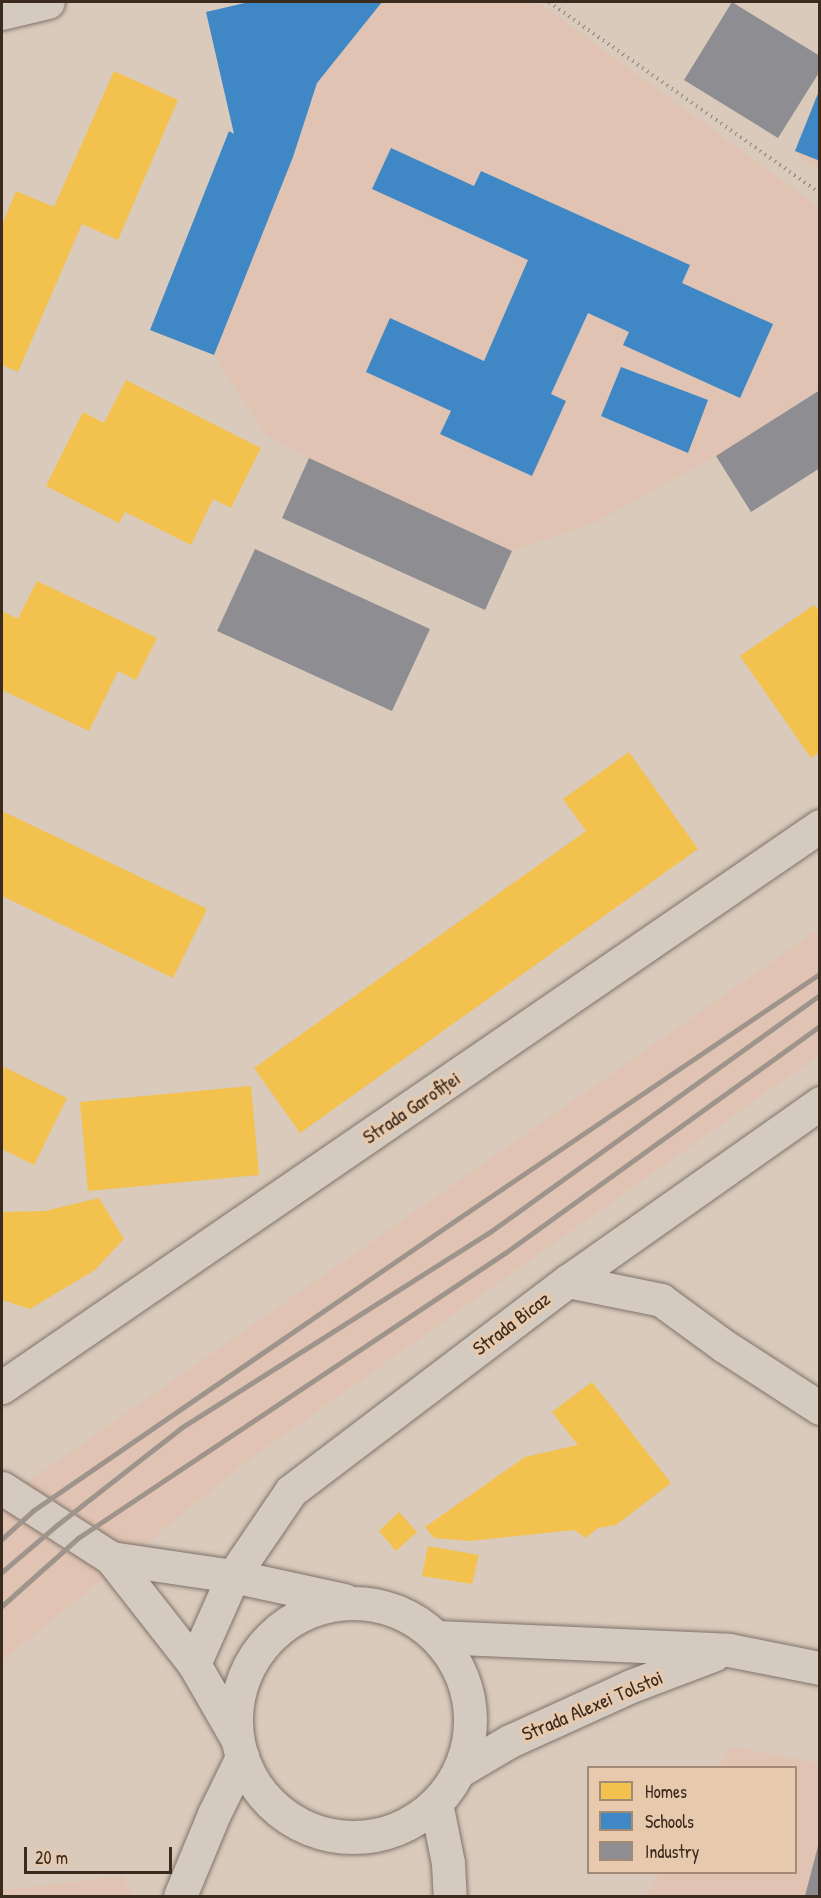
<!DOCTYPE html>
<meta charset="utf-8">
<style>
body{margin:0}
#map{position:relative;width:821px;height:1898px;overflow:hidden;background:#dacabb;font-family:"Patrick Hand",sans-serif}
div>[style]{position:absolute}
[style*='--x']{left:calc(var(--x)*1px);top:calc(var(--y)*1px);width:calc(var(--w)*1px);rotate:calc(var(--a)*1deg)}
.built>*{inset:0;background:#e0c3b2}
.homes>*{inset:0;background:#f2c14e}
.schools>*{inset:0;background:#3f88c5}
.industry>*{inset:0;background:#8d8d92}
.path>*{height:4px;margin-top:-2px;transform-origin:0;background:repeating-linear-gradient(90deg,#9e948b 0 1.5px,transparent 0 6px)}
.roads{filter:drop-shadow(0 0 2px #7e736a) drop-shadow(0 0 2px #7e736a)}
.minor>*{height:33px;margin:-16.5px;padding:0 16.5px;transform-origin:16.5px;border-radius:16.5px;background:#d5cac0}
.major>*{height:33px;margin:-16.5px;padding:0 16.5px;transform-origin:16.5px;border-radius:16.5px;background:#d5cac0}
.major>.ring{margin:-16.5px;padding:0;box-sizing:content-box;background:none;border:33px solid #d5cac0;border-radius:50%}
.rail>*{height:4.5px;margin:-2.25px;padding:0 2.25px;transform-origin:2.25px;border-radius:2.25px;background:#9e948b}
span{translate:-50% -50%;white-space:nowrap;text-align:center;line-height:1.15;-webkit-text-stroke:6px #e7caae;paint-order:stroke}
.street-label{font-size:20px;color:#3b2a1e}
.frame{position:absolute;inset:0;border:3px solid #3b2a1e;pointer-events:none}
.legend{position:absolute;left:587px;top:1766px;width:210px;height:108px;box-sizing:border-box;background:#e7caae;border:2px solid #a28a74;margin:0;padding:8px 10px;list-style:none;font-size:18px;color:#3b2a1e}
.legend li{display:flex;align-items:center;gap:12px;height:30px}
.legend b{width:30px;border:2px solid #a28a74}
.scale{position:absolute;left:24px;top:1847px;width:148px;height:27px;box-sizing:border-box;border:3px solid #3b2a1e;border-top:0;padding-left:8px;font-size:18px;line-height:21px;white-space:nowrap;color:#3b2a1e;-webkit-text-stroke:4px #e7caae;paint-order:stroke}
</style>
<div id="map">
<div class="built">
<div style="clip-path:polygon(382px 2px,538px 2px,819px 207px,819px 390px,716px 456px,596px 522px,512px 551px,309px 458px,267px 436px,214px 355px,293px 157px,317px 83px)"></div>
<div style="clip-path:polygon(819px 89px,819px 172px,794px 152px)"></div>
<div style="clip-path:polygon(819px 929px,819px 1055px,246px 1462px,2px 1661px,2px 1500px)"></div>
<div style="clip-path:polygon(731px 1746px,819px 1763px,819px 1896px,646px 1896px,660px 1873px,796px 1872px,796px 1768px,719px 1767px)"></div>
<div style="clip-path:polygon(123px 1876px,132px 1896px,2px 1896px,2px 1890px)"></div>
</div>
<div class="homes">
<div style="clip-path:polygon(114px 71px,178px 100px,118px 240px,82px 224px,18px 372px,2px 365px,2px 225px,16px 191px,54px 207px)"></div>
<div style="clip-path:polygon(126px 380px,261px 448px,231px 508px,213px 499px,191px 545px,125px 512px,119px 523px,46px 486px,83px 412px,104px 423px)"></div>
<div style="clip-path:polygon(37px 581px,157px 638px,136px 680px,118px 671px,89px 731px,2px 690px,2px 611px,18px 619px)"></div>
<div style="clip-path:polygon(814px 605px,820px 612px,820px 752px,811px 758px,740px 656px)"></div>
<div style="clip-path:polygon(629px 752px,698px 849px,300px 1133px,254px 1068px,586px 831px,563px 799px)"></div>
<div style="clip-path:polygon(2px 811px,207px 909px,173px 978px,2px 896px)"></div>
<div style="clip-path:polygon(2px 1066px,67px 1098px,34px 1165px,2px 1149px)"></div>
<div style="clip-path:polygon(251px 1086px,259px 1175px,88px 1191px,80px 1102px)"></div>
<div style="clip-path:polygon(99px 1198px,124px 1239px,95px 1270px,30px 1309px,2px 1300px,2px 1212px,45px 1211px)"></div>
<div style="clip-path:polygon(592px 1382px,671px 1483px,616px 1525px,598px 1528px,586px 1538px,574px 1530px,470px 1541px,434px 1538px,425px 1527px,525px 1457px,578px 1445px,552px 1412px)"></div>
<div style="clip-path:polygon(399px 1512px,417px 1532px,396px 1551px,379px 1531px)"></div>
<div style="clip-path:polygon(428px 1546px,479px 1555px,472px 1584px,422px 1576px)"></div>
</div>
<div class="schools">
<div style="clip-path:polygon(249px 2px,382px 2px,317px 83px,293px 157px,214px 355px,150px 330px,229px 131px,234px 134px,206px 12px)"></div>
<div style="clip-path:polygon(819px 91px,820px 91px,820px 161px,795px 151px)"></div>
<div style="clip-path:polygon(391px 148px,474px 186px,481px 171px,690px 265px,682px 283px,773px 324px,740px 398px,623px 345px,629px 332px,588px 313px,551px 394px,566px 401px,532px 476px,440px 434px,451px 411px,366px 372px,390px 318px,484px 361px,528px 260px,372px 189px)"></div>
<div style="clip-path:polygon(621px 367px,708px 400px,688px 453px,601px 416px)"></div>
</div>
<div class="industry">
<div style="clip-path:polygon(732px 2px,820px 56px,820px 71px,778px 138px,684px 80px)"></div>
<div style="clip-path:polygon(820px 390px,820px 468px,751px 512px,716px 456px)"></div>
<div style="clip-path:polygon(309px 458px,512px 551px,485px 610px,282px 518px)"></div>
<div style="clip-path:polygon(255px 549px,430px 629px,392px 711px,217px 631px)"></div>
<div style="clip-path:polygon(819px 1842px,820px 1896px,805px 1896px)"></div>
</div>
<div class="path">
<div style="--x:549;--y:2;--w:332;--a:35.2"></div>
</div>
<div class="roads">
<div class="minor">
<div style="--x:2;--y:13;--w:47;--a:-13.4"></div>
<div style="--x:568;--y:1281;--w:95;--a:11.5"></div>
<div style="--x:661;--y:1300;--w:78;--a:36.1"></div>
<div style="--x:724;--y:1346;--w:114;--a:32.9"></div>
<div style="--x:2;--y:1387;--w:992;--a:-34.44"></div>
<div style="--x:194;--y:1664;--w:96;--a:-66.1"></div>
<div style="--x:233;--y:1576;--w:103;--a:-55.7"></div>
<div style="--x:291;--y:1491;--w:348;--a:-37.2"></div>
<div style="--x:568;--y:1281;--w:309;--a:-35.2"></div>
<div style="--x:436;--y:1803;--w:61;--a:78.7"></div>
<div style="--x:448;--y:1863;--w:33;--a:87"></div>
<div style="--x:180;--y:1896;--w:89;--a:-67.5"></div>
<div style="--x:214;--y:1814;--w:64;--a:-63.8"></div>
</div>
<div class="major">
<div style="--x:2;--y:1488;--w:130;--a:32.7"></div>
<div style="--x:111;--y:1558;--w:135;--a:51.9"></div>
<div style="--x:194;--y:1664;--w:84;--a:60.1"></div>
<div style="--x:111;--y:1558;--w:123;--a:8.4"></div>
<div style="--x:233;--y:1576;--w:114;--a:12.2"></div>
<div class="ring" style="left:236px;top:1603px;width:201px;height:201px"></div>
<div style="--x:437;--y:1637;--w:292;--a:2.5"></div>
<div style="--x:729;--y:1650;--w:93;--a:11.2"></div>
<div style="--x:459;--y:1771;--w:59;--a:-30.5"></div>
<div style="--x:510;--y:1741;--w:133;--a:-24.4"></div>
<div style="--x:631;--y:1686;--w:88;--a:-20.7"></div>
</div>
</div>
<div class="rail">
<div style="--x:2;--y:1539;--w:43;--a:-42.2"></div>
<div style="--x:34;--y:1510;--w:516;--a:-34.49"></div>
<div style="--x:459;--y:1218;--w:436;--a:-34.1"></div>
<div style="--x:2;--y:1572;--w:72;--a:-40.5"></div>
<div style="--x:57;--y:1525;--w:157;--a:-38"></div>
<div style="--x:181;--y:1428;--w:366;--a:-32.4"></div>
<div style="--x:490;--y:1232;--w:406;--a:-35.7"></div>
<div style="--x:2;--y:1606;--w:102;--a:-41.8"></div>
<div style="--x:78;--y:1538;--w:513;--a:-33.72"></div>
<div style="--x:505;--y:1253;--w:388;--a:-35.8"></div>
</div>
<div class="street-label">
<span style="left:411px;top:1107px;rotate:-34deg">Strada Garofiței</span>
<span style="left:511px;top:1323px;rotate:-37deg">Strada Bicaz</span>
<span style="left:592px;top:1705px;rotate:-23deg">Strada Alexei Tolstoi</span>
</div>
<div class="frame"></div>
<ul class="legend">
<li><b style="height:16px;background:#f2c14e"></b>Homes</li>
<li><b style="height:16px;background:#3f88c5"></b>Schools</li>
<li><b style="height:16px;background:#8d8d92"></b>Industry</li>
</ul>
<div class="scale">20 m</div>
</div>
